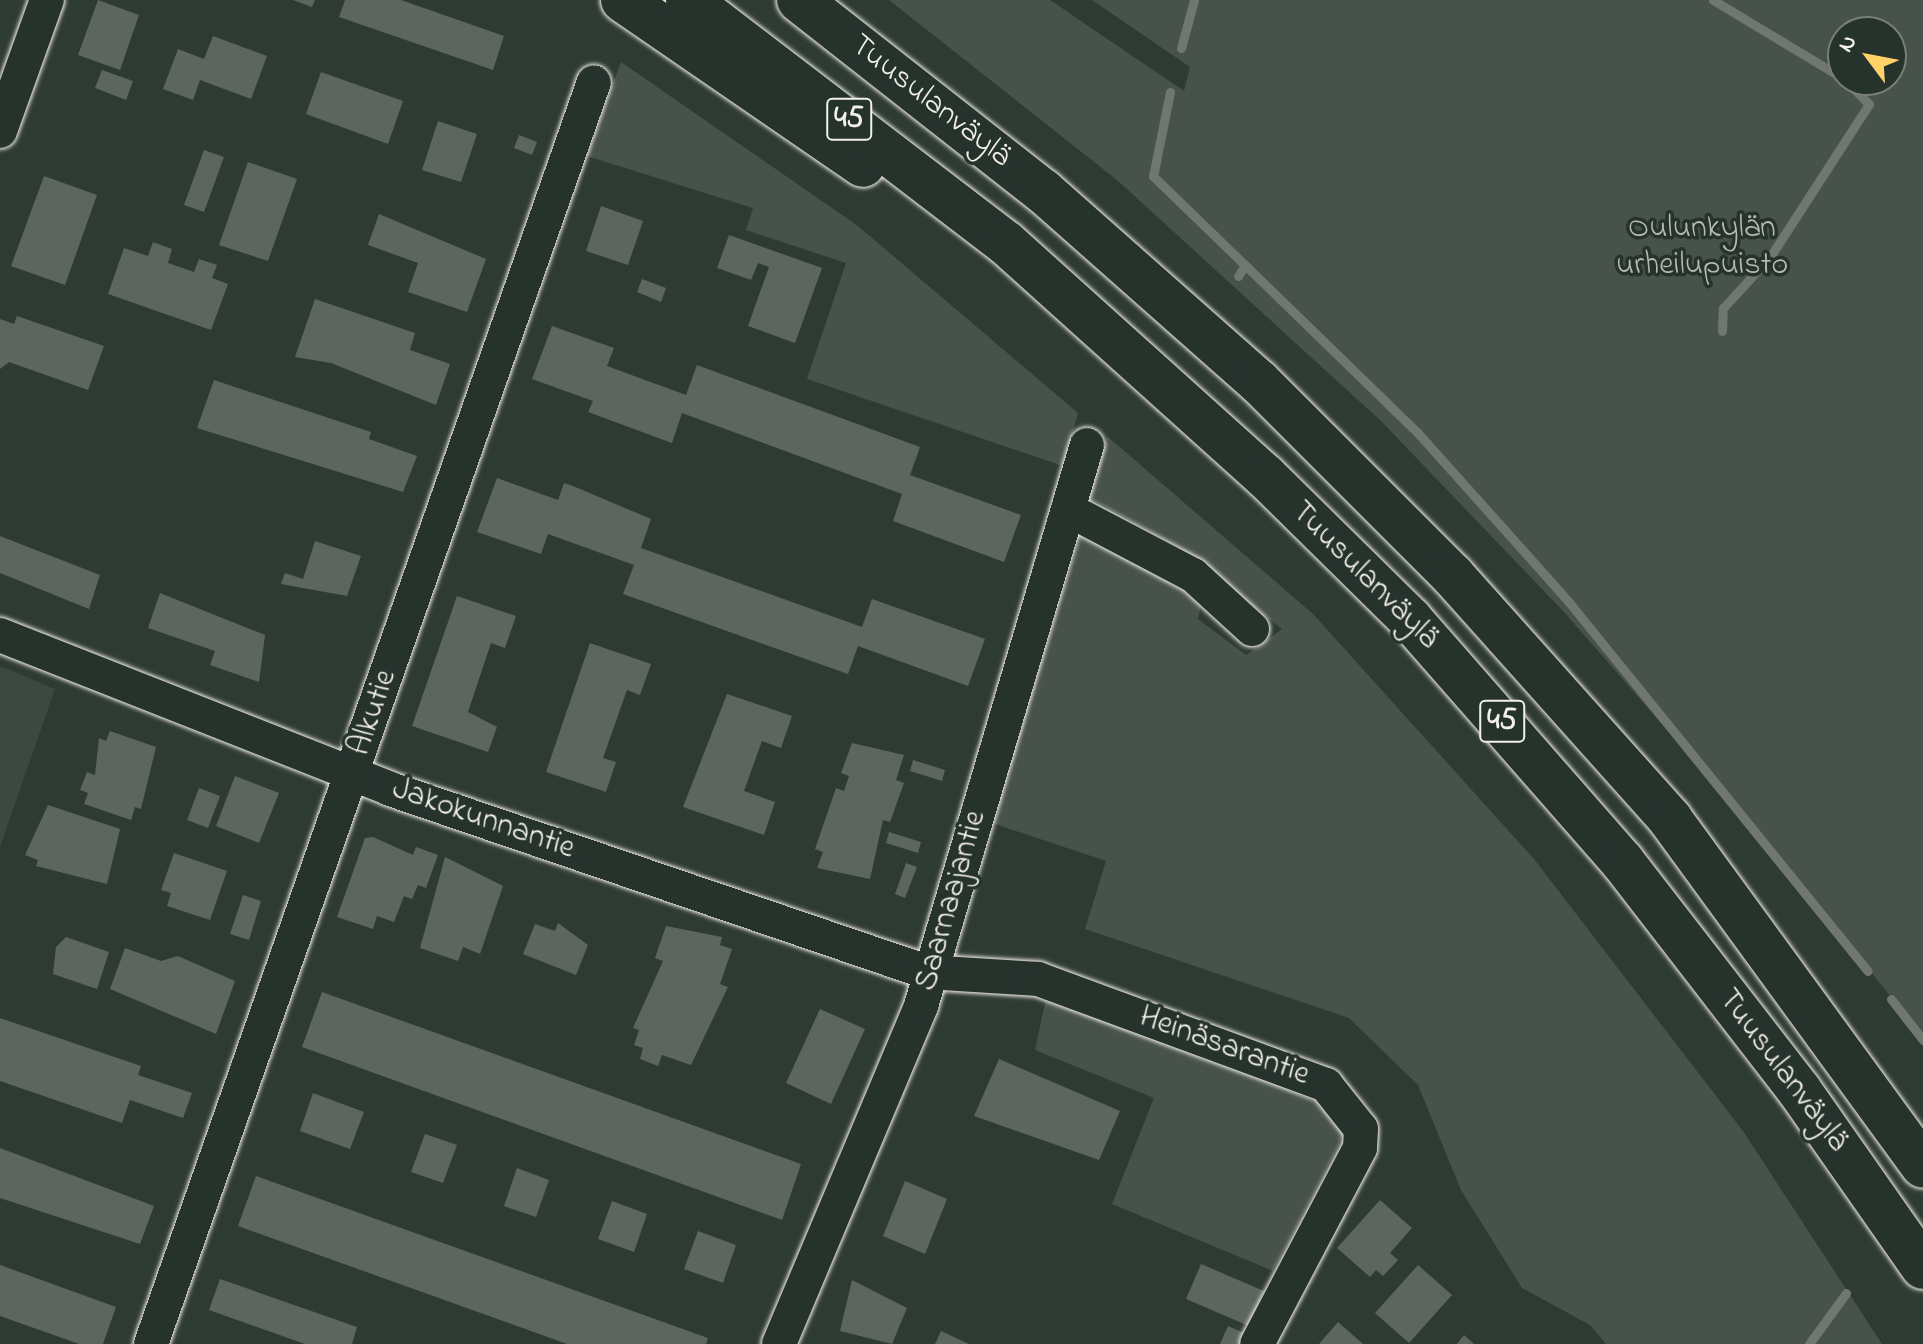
<!DOCTYPE html>
<meta charset="utf-8">
<style>
body{margin:0}
#map{position:relative;width:1923px;height:1344px;overflow:hidden;background:#2e3b34;font-family:"Indie Flower",sans-serif}
div>[style]{position:absolute}
[style*='--x']{left:calc(var(--x)*1px);top:calc(var(--y)*1px);width:calc(var(--w)*1px);rotate:calc(var(--a)*1deg)}
.built>*{inset:0;background:#3c4841}
.green>*{inset:0;background:#48524c}
.stream>*{height:9px;margin:-4.5px;padding:0 4.5px;transform-origin:4.5px;border-radius:4.5px;background:#6f7770}
.building>*{inset:0;background:#5c655e}
.roads{filter:drop-shadow(0 0 2px #f4f1e8) drop-shadow(0 0 2px #f4f1e8)}
.minor>*{height:34px;margin:-17px;padding:0 17px;transform-origin:17px;border-radius:17px;background:#26332d}
.highway>*{height:44px;margin:-22px;padding:0 22px;transform-origin:22px;border-radius:22px;background:#26332d}
span{translate:-50% -50%;white-space:nowrap;text-align:center;line-height:1.15;-webkit-text-stroke:7px #26332d;paint-order:stroke}
.shield-label span{padding:2px 6px;background:#26332d;border:2px solid;border-radius:6px;-webkit-text-stroke-width:0}
.shield-label{font-size:30px;color:#f4f1e8;font-weight:700}
.street-label{font-size:32px;color:#f4f1e8}
.park-label{font-size:32px;color:#b8b9b1}
.north{position:absolute;left:1827px;top:16px;width:80px;height:80px;box-sizing:border-box;background:#26332d;border:2px solid #787f78;border-radius:50%;rotate:302deg;font-size:22px;font-weight:700;line-height:32px;text-align:center;color:#f4f1e8}
.north::after{content:'';display:block;margin:auto;width:28px;height:36px;background:#ffd166;clip-path:polygon(50% 0,100% 100%,50% 72%,0 100%)}
</style>
<div id="map">
<div class="built">
<div style="clip-path:polygon(0 666px,55px 689px,0 847px)"></div>
</div>
<div class="green">
<div style="clip-path:polygon(evenodd,889px 0,1050px 0,1184px 91px,1190px 67px,1092px 0,1923px 0,1923px 1037px,1787px 867px,1563px 611px,1381px 421px,1117px 180px,889px 0,1843px 32px,1891px 32px,1891px 80px,1843px 80px,1843px 32px)"></div>
<div style="clip-path:polygon(621px 62px,858px 226px,1078px 413px,1063px 466px,807px 379px,846px 263px,746px 230px,753px 208px,587px 156px)"></div>
<div style="clip-path:polygon(1107px 436px,1313px 614px,1534px 859px,1743px 1131px,1882px 1344px,1606px 1344px,1590px 1325px,1522px 1288px,1461px 1190px,1418px 1085px,1349px 1018px,1085px 929px,1106px 861px,992px 823px,1082px 530px,1135px 554px,1202px 600px,1198px 619px,1246px 655px,1282px 629px,1177px 546px,1090px 498px)"></div>
<div style="clip-path:polygon(1048px 989px,1328px 1107px,1342px 1134px,1338px 1146px,1273px 1271px,1112px 1204px,1154px 1098px,1035px 1050px)"></div>
</div>
<div class="stream">
<div style="--x:1713;--y:0;--w:152;--a:31"></div>
<div style="--x:1181;--y:48;--w:50;--a:-74.8"></div>
<div style="--x:1170;--y:92;--w:86;--a:101.4"></div>
<div style="--x:1153;--y:176;--w:128;--a:44.1"></div>
<div style="--x:1245;--y:265;--w:13;--a:122"></div>
<div style="--x:1245;--y:265;--w:240;--a:44.2"></div>
<div style="--x:1417;--y:432;--w:227;--a:48.2"></div>
<div style="--x:1568;--y:601;--w:476;--a:51"></div>
<div style="--x:1722;--y:331;--w:23;--a:-88"></div>
<div style="--x:1723;--y:308;--w:69;--a:-47.3"></div>
<div style="--x:1770;--y:257;--w:182;--a:-57.1"></div>
<div style="--x:1869;--y:104;--w:34;--a:-135"></div>
<div style="--x:1891;--y:999;--w:52;--a:52"></div>
<div style="--x:1809;--y:1344;--w:63;--a:-54"></div>
</div>
<div class="building">
<div style="clip-path:polygon(98px 0,139px 15px,120px 70px,78px 55px)"></div>
<div style="clip-path:polygon(293px 0,315px 0,312px 7px)"></div>
<div style="clip-path:polygon(345px 0,401px 0,504px 36px,493px 70px,339px 17px)"></div>
<div style="clip-path:polygon(213px 36px,267px 56px,251px 99px,200px 80px,193px 100px,163px 89px,178px 49px,204px 59px)"></div>
<div style="clip-path:polygon(102px 70px,133px 81px,126px 100px,95px 88px)"></div>
<div style="clip-path:polygon(321px 72px,403px 101px,388px 144px,306px 114px)"></div>
<div style="clip-path:polygon(438px 121px,477px 134px,461px 182px,422px 170px)"></div>
<div style="clip-path:polygon(519px 135px,537px 142px,532px 155px,514px 148px)"></div>
<div style="clip-path:polygon(204px 150px,224px 157px,204px 212px,184px 205px)"></div>
<div style="clip-path:polygon(248px 162px,297px 179px,268px 261px,219px 245px)"></div>
<div style="clip-path:polygon(44px 176px,97px 195px,65px 285px,11px 266px)"></div>
<div style="clip-path:polygon(601px 206px,643px 221px,628px 265px,586px 251px)"></div>
<div style="clip-path:polygon(379px 214px,486px 259px,467px 312px,408px 292px,418px 263px,368px 245px)"></div>
<div style="clip-path:polygon(729px 235px,822px 268px,795px 343px,748px 326px,769px 267px,758px 263px,751px 280px,717px 268px)"></div>
<div style="clip-path:polygon(153px 242px,172px 249px,168px 263px,194px 272px,199px 259px,217px 265px,212px 278px,228px 284px,211px 330px,108px 294px,124px 248px,148px 256px)"></div>
<div style="clip-path:polygon(642px 279px,666px 288px,661px 302px,637px 292px)"></div>
<div style="clip-path:polygon(315px 299px,415px 333px,410px 350px,450px 364px,436px 405px,331px 363px,295px 357px)"></div>
<div style="clip-path:polygon(17px 316px,104px 346px,88px 390px,9px 362px,0 369px,0 319px,14px 324px)"></div>
<div style="clip-path:polygon(552px 326px,614px 348px,607px 366px,686px 395px,697px 365px,920px 447px,910px 475px,1021px 515px,1004px 562px,893px 521px,902px 494px,682px 413px,672px 443px,588px 412px,593px 401px,532px 379px)"></div>
<div style="clip-path:polygon(214px 380px,371px 432px,369px 439px,417px 456px,403px 492px,197px 428px)"></div>
<div style="clip-path:polygon(497px 478px,558px 500px,564px 483px,573px 486px,651px 519px,641px 548px,862px 627px,872px 599px,985px 639px,968px 686px,858px 646px,848px 674px,623px 594px,634px 565px,548px 534px,541px 554px,477px 532px)"></div>
<div style="clip-path:polygon(0 536px,100px 575px,89px 609px,0 573px)"></div>
<div style="clip-path:polygon(315px 541px,361px 556px,347px 596px,281px 584px,285px 573px,303px 579px)"></div>
<div style="clip-path:polygon(160px 593px,265px 635px,259px 682px,210px 665px,215px 651px,148px 628px)"></div>
<div style="clip-path:polygon(457px 596px,516px 616px,505px 648px,491px 643px,468px 712px,497px 727px,488px 752px,412px 726px)"></div>
<div style="clip-path:polygon(590px 643px,651px 664px,640px 695px,627px 690px,603px 758px,616px 762px,606px 792px,546px 772px)"></div>
<div style="clip-path:polygon(727px 694px,792px 716px,781px 748px,762px 741px,744px 791px,775px 802px,764px 835px,683px 807px)"></div>
<div style="clip-path:polygon(110px 731px,156px 747px,141px 809px,135px 807px,131px 820px,84px 804px,88px 793px,80px 790px,87px 772px,95px 775px,99px 738px,106px 741px)"></div>
<div style="clip-path:polygon(852px 743px,904px 755px,896px 780px,904px 783px,890px 822px,883px 820px,870px 879px,817px 868px,823px 852px,815px 849px,836px 788px,844px 791px,849px 776px,841px 773px)"></div>
<div style="clip-path:polygon(913px 760px,945px 770px,942px 781px,910px 771px)"></div>
<div style="clip-path:polygon(235px 776px,279px 793px,259px 843px,216px 826px)"></div>
<div style="clip-path:polygon(199px 788px,220px 796px,208px 828px,187px 820px)"></div>
<div style="clip-path:polygon(48px 805px,120px 829px,107px 884px,36px 866px,38px 860px,25px 855px)"></div>
<div style="clip-path:polygon(889px 832px,921px 842px,918px 853px,886px 843px)"></div>
<div style="clip-path:polygon(373px 837px,413px 855px,416px 847px,438px 855px,426px 888px,418px 885px,412px 899px,404px 896px,394px 922px,377px 916px,373px 929px,337px 917px,365px 838px)"></div>
<div style="clip-path:polygon(174px 853px,227px 871px,210px 920px,167px 906px,171px 893px,161px 890px)"></div>
<div style="clip-path:polygon(445px 857px,503px 886px,480px 954px,463px 947px,458px 961px,420px 948px)"></div>
<div style="clip-path:polygon(906px 863px,917px 867px,905px 898px,895px 894px)"></div>
<div style="clip-path:polygon(243px 895px,261px 901px,249px 940px,230px 934px)"></div>
<div style="clip-path:polygon(558px 923px,588px 945px,576px 975px,523px 954px,535px 924px,555px 931px)"></div>
<div style="clip-path:polygon(666px 926px,722px 937px,720px 945px,732px 949px,720px 984px,728px 987px,691px 1065px,662px 1055px,658px 1066px,640px 1059px,643px 1048px,634px 1045px,639px 1030px,633px 1028px,663px 961px,655px 958px)"></div>
<div style="clip-path:polygon(66px 937px,109px 952px,97px 989px,53px 974px,56px 947px)"></div>
<div style="clip-path:polygon(125px 948px,161px 961px,178px 956px,235px 981px,216px 1034px,110px 989px)"></div>
<div style="clip-path:polygon(322px 992px,801px 1164px,782px 1220px,302px 1047px)"></div>
<div style="clip-path:polygon(820px 1009px,865px 1029px,831px 1104px,786px 1083px)"></div>
<div style="clip-path:polygon(0 1018px,141px 1066px,138px 1075px,192px 1093px,183px 1118px,130px 1100px,122px 1123px,0 1081px)"></div>
<div style="clip-path:polygon(999px 1059px,1120px 1111px,1099px 1160px,974px 1116px)"></div>
<div style="clip-path:polygon(313px 1093px,364px 1112px,350px 1149px,300px 1131px)"></div>
<div style="clip-path:polygon(425px 1134px,457px 1145px,443px 1183px,411px 1172px)"></div>
<div style="clip-path:polygon(0 1148px,154px 1206px,140px 1244px,0 1198px)"></div>
<div style="clip-path:polygon(517px 1168px,549px 1180px,536px 1217px,504px 1206px)"></div>
<div style="clip-path:polygon(256px 1176px,708px 1338px,706px 1344px,567px 1344px,238px 1226px)"></div>
<div style="clip-path:polygon(905px 1181px,947px 1199px,925px 1254px,883px 1236px)"></div>
<div style="clip-path:polygon(1380px 1200px,1412px 1228px,1390px 1253px,1398px 1260px,1383px 1276px,1376px 1270px,1370px 1277px,1337px 1248px)"></div>
<div style="clip-path:polygon(612px 1201px,647px 1214px,634px 1252px,598px 1239px)"></div>
<div style="clip-path:polygon(698px 1231px,736px 1245px,723px 1283px,684px 1269px)"></div>
<div style="clip-path:polygon(1201px 1264px,1264px 1291px,1249px 1326px,1186px 1299px)"></div>
<div style="clip-path:polygon(0 1265px,116px 1307px,103px 1344px,79px 1344px,0 1316px)"></div>
<div style="clip-path:polygon(1418px 1265px,1452px 1295px,1409px 1343px,1375px 1313px)"></div>
<div style="clip-path:polygon(220px 1279px,357px 1327px,352px 1344px,305px 1344px,209px 1310px)"></div>
<div style="clip-path:polygon(852px 1280px,907px 1308px,892px 1344px,840px 1331px)"></div>
<div style="clip-path:polygon(1338px 1322px,1363px 1344px,1319px 1344px)"></div>
<div style="clip-path:polygon(1228px 1326px,1246px 1334px,1242px 1344px,1220px 1344px)"></div>
<div style="clip-path:polygon(941px 1331px,969px 1344px,935px 1344px)"></div>
<div style="clip-path:polygon(1464px 1335px,1474px 1344px,1457px 1344px)"></div>
</div>
<div class="roads">
<div class="minor">
<div style="--x:0;--y:131;--w:139;--a:-70.3"></div>
<div style="--x:1069;--y:510;--w:140;--a:27.7"></div>
<div style="--x:1193;--y:575;--w:80;--a:42.5"></div>
<div style="--x:0;--y:635;--w:419;--a:21.5"></div>
<div style="--x:390;--y:789;--w:567;--a:18.82"></div>
<div style="--x:927;--y:972;--w:111;--a:3.6"></div>
<div style="--x:1038;--y:979;--w:307;--a:20.2"></div>
<div style="--x:1326;--y:1085;--w:56;--a:51.5"></div>
<div style="--x:1361;--y:1129;--w:19;--a:93"></div>
<div style="--x:1360;--y:1148;--w:221;--a:117.7"></div>
<div style="--x:151;--y:1344;--w:1337;--a:-70.66"></div>
<div style="--x:779;--y:1344;--w:367;--a:-67.2"></div>
<div style="--x:921;--y:1006;--w:585;--a:-73.52"></div>
</div>
<div class="highway">
<div style="--x:623;--y:0;--w:291;--a:34.5"></div>
<div style="--x:688;--y:0;--w:400;--a:37.4"></div>
<div style="--x:1006;--y:243;--w:348;--a:42"></div>
<div style="--x:1265;--y:476;--w:204;--a:44.6"></div>
<div style="--x:1410;--y:619;--w:322;--a:48.8"></div>
<div style="--x:1622;--y:861;--w:289;--a:52.3"></div>
<div style="--x:1799;--y:1090;--w:216;--a:55"></div>
<div style="--x:799;--y:0;--w:310;--a:38.1"></div>
<div style="--x:1043;--y:191;--w:288;--a:41.5"></div>
<div style="--x:1259;--y:382;--w:274;--a:45"></div>
<div style="--x:1453;--y:576;--w:326;--a:48.2"></div>
<div style="--x:1670;--y:819;--w:429;--a:53.9"></div>
</div>
</div>
<div class="shield-label">
<span style="left:849px;top:119px">45</span>
<span style="left:1502px;top:721px">45</span>
</div>
<div class="street-label">
<span style="left:930px;top:102px;rotate:38deg">Tuusulanväylä</span>
<span style="left:1364px;top:576px;rotate:45deg">Tuusulanväylä</span>
<span style="left:374px;top:713px;rotate:-71deg">Alkutie</span>
<span style="left:483px;top:820px;rotate:19deg">Jakokunnantie</span>
<span style="left:952px;top:901px;rotate:-74deg">Saarnaajantie</span>
<span style="left:1224px;top:1047px;rotate:20deg">Heinäsarantie</span>
<span style="left:1782px;top:1071px;rotate:53deg">Tuusulanväylä</span>
</div>
<div class="park-label">
<span style="left:1702px;top:248px">Oulunkylän<br>urheilupuisto</span>
</div>
<div class="north">N</div>
</div>
